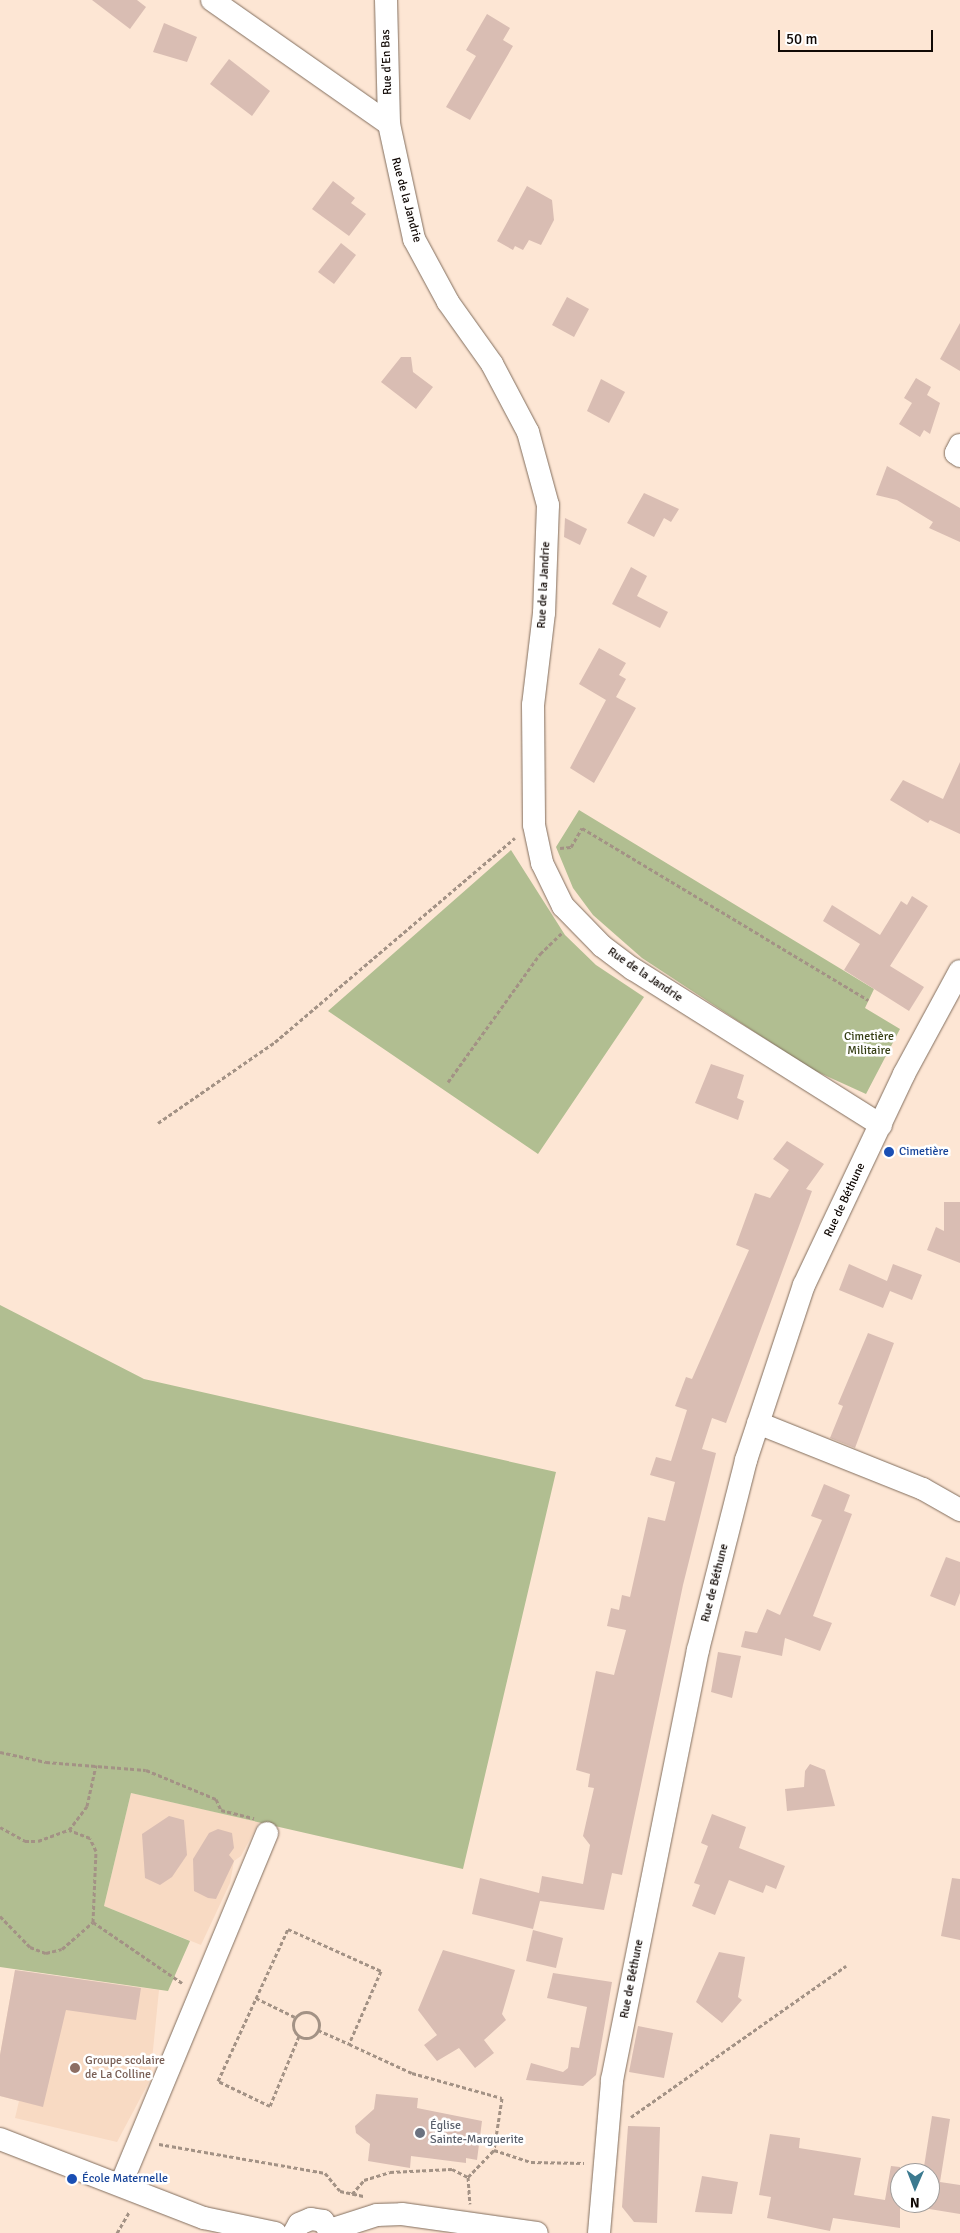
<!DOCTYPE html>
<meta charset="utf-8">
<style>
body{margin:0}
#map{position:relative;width:960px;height:2233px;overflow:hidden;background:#fde6d4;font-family:Signika,sans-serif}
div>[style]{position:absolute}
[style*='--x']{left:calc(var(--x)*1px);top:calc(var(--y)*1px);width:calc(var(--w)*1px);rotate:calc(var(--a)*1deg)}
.built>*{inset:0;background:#f8dac3}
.green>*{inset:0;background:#b1be91}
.building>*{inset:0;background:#d9bdb3}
.path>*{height:3px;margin-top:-1.5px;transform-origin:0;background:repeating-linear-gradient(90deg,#a39285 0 4px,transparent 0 6.5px)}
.path>.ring{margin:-1.5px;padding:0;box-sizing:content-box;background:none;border:3px solid #a39285;border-radius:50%}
.roads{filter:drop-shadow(0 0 1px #826e5e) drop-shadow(0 0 1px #826e5e)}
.minor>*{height:22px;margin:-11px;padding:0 11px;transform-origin:11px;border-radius:11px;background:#fff}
.dots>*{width:14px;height:14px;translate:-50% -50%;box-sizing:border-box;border:2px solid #fff;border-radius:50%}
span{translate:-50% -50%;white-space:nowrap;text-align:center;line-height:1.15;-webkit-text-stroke:5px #fff;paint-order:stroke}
.street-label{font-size:12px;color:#110905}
.park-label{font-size:12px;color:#353e14}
.transit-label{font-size:12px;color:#164399}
.left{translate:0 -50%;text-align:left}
.education-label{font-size:12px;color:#785e54}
.worship-label{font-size:12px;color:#5b616d}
.north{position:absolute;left:890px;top:2163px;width:50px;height:50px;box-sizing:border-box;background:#fff;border:1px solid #a09d9b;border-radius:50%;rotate:181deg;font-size:14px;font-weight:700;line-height:20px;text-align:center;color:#110905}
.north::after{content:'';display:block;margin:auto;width:18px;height:22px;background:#3c7a90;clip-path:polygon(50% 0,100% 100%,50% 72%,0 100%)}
.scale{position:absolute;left:778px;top:30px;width:155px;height:22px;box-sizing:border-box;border:2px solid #110905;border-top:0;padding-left:6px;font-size:15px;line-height:18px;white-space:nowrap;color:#110905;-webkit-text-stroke:4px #fff;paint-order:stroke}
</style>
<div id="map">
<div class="built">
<div style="clip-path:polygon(131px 1793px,259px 1822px,241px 1856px,234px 1861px,230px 1883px,201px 1945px,104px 1906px)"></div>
<div style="clip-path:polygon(15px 1970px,159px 1990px,150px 2080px,117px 2142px,15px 2118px,19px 2101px,0 2096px,0 2055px)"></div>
</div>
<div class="green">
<div style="clip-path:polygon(579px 810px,874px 989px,865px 1008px,900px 1029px,866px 1094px,811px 1069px,642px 958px,593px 915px,573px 888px,556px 847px)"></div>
<div style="clip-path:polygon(511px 850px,565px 935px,596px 965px,644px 997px,538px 1154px,328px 1011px)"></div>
<div style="clip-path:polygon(0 1305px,144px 1379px,556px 1472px,463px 1869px,131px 1793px,104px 1906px,190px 1941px,168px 1991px,0 1967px)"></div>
</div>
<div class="building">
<div style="clip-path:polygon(92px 0,137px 0,146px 7px,130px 29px)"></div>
<div style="clip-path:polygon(487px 14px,510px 28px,503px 40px,513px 46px,470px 120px,446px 107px,476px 56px,466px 50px)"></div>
<div style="clip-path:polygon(164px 23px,197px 37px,187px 62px,153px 52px)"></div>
<div style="clip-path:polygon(229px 59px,270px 91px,252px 116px,210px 84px)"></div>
<div style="clip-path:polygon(333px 181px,355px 198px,351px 203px,366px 214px,349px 236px,312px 209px)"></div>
<div style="clip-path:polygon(527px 186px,552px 200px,554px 220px,541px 245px,529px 240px,523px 250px,515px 246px,513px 250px,497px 241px)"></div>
<div style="clip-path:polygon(341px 243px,356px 255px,334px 284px,318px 272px)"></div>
<div style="clip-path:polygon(567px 297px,589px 309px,574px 337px,552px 325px)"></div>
<div style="clip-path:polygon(960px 323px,960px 371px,940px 359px)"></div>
<div style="clip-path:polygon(401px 357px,411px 357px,413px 372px,433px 387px,416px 409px,381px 382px)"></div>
<div style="clip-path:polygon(916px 378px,931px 387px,927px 395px,940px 403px,930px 434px,924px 430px,920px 437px,899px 424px,912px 403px,904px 398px)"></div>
<div style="clip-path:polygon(601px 379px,625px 392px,609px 423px,587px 411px)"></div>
<div style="clip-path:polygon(887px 466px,960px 508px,960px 542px,929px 528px,933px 522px,897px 500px,876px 495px)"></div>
<div style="clip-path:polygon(644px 493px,679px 509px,671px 522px,664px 518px,654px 537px,627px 523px)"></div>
<div style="clip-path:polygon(565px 518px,587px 529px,580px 545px,564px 537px)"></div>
<div style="clip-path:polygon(631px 567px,647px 576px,637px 596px,668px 612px,660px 628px,612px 604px)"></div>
<div style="clip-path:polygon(599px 648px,626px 663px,619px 675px,626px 679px,616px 697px,636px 708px,594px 783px,570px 768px,606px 700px,579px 684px)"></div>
<div style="clip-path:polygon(960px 762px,960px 834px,930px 820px,928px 823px,890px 800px,903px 780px,943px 799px)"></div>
<div style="clip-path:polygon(912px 896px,928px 906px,890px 966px,924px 987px,909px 1011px,844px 970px,860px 944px,823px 921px,832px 905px,880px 935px,901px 901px,907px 905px)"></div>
<div style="clip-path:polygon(711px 1064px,744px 1075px,737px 1098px,744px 1101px,738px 1120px,695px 1103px)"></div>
<div style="clip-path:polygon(787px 1141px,824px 1164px,806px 1189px,812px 1191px,726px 1423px,712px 1418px,702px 1449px,716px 1453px,683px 1585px,622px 1875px,612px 1873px,604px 1910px,540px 1901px,533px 1929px,472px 1914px,480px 1878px,539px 1893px,542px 1876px,583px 1884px,590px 1845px,583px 1836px,594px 1788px,588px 1787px,590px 1774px,576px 1770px,596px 1671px,614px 1675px,626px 1630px,607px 1626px,611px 1608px,619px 1610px,622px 1595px,630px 1597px,648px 1517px,665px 1521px,675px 1482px,650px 1475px,656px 1457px,671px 1461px,687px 1410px,675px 1406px,686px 1377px,692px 1379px,749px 1250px,736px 1245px,755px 1193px,770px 1198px,789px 1170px,773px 1159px)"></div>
<div style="clip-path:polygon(944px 1202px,960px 1202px,960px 1263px,927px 1250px,936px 1227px,944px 1231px)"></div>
<div style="clip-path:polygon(849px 1264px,887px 1281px,893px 1264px,922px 1275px,912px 1300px,890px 1291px,883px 1308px,839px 1290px)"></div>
<div style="clip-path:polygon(868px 1333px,894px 1343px,855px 1448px,830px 1438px,843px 1406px,838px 1404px)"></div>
<div style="clip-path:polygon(824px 1484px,850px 1495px,844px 1511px,852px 1514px,813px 1616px,832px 1623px,820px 1651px,785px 1638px,782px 1656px,741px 1647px,745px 1631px,757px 1633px,767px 1609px,780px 1615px,822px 1520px,811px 1516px)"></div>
<div style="clip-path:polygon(946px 1557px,960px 1562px,960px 1593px,955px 1606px,930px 1596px)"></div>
<div style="clip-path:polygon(718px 1652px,741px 1656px,732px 1698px,711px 1692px)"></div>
<div style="clip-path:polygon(810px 1764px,825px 1770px,835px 1806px,787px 1811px,785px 1789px,804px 1787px,805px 1771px)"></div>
<div style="clip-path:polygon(712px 1814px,746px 1827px,739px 1848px,785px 1866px,776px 1889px,766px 1885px,763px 1893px,729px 1880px,715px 1915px,692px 1906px,700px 1885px,694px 1883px,708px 1846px,701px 1843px)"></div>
<div style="clip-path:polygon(169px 1816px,184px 1820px,187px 1855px,172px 1877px,160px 1885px,145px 1878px,142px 1834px)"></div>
<div style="clip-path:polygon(218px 1829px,232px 1833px,234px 1848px,229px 1855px,234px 1861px,216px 1899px,208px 1898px,194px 1891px,193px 1859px,209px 1833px)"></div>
<div style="clip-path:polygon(952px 1878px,960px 1879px,960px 1940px,941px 1936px)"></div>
<div style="clip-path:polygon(533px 1930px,563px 1938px,556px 1968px,526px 1961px)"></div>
<div style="clip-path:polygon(443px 1950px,515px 1970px,502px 2014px,506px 2020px,484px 2040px,494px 2053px,475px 2068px,459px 2048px,437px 2061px,424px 2045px,437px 2035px,418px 2010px)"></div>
<div style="clip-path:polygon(719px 1952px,745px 1957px,738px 1997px,742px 2000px,722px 2023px,696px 2002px)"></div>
<div style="clip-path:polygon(15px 1970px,141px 1988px,136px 2020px,66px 2010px,43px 2107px,0 2096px,0 2055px)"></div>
<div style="clip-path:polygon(553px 1973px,612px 1982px,596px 2075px,583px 2086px,526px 2080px,531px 2063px,563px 2072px,568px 2068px,571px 2047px,579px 2048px,587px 2007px,547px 1998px)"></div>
<div style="clip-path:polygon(638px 2026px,673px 2033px,664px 2078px,629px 2072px)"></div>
<div style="clip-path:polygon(376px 2094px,418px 2098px,417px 2108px,482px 2121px,477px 2160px,466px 2158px,466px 2163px,411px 2156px,410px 2168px,368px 2161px,370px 2144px,356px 2133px,355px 2126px,374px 2109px)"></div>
<div style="clip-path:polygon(932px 2116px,950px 2119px,940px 2182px,960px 2185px,960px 2214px,917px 2207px,918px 2203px,930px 2203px,930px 2173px,923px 2173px)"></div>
<div style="clip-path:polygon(628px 2126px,660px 2127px,657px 2223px,634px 2222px,622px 2207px)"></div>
<div style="clip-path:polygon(770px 2134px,800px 2138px,799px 2148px,861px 2158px,854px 2195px,885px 2200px,891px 2166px,900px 2167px,900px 2228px,833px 2218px,830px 2231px,767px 2218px,771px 2197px,759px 2195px)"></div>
<div style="clip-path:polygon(702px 2176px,738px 2182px,732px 2214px,695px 2212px)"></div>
</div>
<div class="path">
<div style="--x:560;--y:848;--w:11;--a:-5"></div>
<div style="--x:571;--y:847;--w:22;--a:-60"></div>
<div style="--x:582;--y:828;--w:334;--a:31"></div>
<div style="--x:448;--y:1082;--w:158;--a:-54.3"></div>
<div style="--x:540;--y:954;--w:30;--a:-44"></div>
<div style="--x:158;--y:1123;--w:142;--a:-34.7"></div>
<div style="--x:275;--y:1042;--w:315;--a:-40.4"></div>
<div style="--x:0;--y:1752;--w:47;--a:12.3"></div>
<div style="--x:46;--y:1762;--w:100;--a:4.6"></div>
<div style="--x:146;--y:1770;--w:76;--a:22.5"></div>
<div style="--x:216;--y:1799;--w:12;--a:66"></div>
<div style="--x:221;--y:1810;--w:34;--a:14"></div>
<div style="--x:0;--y:1827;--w:29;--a:29"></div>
<div style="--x:25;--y:1841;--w:13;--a:0"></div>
<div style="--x:38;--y:1841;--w:33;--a:-20"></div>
<div style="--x:69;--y:1830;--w:30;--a:-53"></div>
<div style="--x:87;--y:1806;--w:42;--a:-77.6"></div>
<div style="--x:0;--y:1916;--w:43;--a:45.9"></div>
<div style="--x:30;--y:1947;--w:17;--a:21"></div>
<div style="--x:46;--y:1953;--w:16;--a:-14"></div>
<div style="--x:62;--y:1949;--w:41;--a:-41.1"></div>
<div style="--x:93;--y:1922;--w:71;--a:-87.6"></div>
<div style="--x:96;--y:1851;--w:14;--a:-115"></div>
<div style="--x:90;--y:1838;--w:22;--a:-159"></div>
<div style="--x:93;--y:1922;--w:108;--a:34.4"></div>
<div style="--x:256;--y:1998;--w:43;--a:26"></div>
<div class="ring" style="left:293px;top:2012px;width:23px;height:23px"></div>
<div style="--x:318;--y:2030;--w:34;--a:24"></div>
<div style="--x:299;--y:2036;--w:76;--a:112.5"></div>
<div style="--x:270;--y:2106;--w:58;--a:-154.3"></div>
<div style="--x:218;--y:2081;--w:167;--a:-65.3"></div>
<div style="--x:288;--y:1929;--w:102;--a:24.3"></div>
<div style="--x:381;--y:1971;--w:80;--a:113.7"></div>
<div style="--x:349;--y:2044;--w:69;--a:24.7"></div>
<div style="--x:412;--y:2073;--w:93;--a:15.5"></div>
<div style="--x:502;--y:2098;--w:53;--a:98.7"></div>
<div style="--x:631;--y:2117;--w:263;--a:-35.1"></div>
<div style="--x:159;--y:2144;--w:169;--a:9.9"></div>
<div style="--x:325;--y:2173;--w:23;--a:50"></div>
<div style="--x:340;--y:2191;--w:24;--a:12"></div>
<div style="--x:468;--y:2177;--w:27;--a:86"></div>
<div style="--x:352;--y:2194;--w:18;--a:-49"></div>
<div style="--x:364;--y:2180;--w:27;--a:-17"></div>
<div style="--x:390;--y:2172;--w:62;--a:-2.8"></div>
<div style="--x:452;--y:2169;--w:18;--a:27"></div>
<div style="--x:468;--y:2177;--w:37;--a:-46"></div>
<div style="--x:494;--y:2150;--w:39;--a:18"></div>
<div style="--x:531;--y:2162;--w:53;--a:1.1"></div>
<div style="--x:117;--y:2233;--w:24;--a:-60"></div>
</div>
<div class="roads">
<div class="minor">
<div style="--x:212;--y:0;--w:216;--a:35"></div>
<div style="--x:389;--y:124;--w:118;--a:77.7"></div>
<div style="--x:414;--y:239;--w:72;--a:61.6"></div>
<div style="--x:448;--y:302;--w:76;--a:54.6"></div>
<div style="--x:492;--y:364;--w:77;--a:62.1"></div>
<div style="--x:528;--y:432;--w:76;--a:74.7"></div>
<div style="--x:548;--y:505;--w:108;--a:92.1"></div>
<div style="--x:544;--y:613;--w:93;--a:96.8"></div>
<div style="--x:533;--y:705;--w:120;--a:89.5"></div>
<div style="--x:534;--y:825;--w:39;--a:78"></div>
<div style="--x:542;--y:863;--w:48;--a:64"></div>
<div style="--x:563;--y:906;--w:56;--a:45.7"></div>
<div style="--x:602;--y:946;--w:39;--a:37"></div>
<div style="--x:633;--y:969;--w:293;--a:32.2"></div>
<div style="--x:386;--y:0;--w:124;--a:88.6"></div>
<div style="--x:960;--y:445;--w:9;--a:117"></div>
<div style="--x:956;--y:453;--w:5;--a:37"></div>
<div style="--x:758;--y:1423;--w:178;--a:21.8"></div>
<div style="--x:923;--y:1489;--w:43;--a:29.6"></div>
<div style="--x:0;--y:2139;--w:219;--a:21.2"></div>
<div style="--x:204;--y:2218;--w:73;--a:11.9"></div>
<div style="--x:121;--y:2184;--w:380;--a:-67.4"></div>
<div style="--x:330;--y:2230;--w:49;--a:-17.7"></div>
<div style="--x:377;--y:2215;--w:25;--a:-2"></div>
<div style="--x:402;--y:2214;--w:136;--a:8"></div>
<div style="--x:294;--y:2233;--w:10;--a:-61"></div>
<div style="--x:299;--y:2224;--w:13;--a:-23"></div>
<div style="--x:311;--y:2219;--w:12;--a:9"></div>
<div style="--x:323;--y:2221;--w:14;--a:56"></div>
<div style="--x:599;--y:2233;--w:154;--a:-85.1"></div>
<div style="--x:612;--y:2080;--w:439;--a:-78.7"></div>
<div style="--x:698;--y:1650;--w:196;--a:-75.8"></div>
<div style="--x:746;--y:1460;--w:184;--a:-71.7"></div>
<div style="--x:804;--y:1285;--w:233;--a:-64.6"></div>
<div style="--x:904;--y:1074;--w:117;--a:-61.5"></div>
</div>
</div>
<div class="dots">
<div style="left:889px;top:1152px;background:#1a4fb4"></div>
<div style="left:75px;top:2068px;background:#8d6e63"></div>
<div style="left:420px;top:2133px;background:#6b7280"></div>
<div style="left:72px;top:2179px;background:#1a4fb4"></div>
</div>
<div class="street-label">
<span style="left:387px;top:62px;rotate:-92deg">Rue d'En Bas</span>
<span style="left:406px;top:200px;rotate:75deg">Rue de la Jandrie</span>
<span style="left:544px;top:585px;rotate:-87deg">Rue de la Jandrie</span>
<span style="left:645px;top:975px;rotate:34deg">Rue de la Jandrie</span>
<span style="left:845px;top:1200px;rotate:-65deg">Rue de Béthune</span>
<span style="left:715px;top:1583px;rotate:-76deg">Rue de Béthune</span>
<span style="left:632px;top:1979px;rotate:-79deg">Rue de Béthune</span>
</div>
<div class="park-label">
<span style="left:869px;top:1044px">Cimetière<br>Militaire</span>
</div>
<div class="transit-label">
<span class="left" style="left:899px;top:1152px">Cimetière</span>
<span class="left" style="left:82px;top:2179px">École Maternelle</span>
</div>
<div class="education-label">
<span class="left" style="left:85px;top:2068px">Groupe scolaire<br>de La Colline</span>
</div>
<div class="worship-label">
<span class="left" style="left:430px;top:2133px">Église<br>Sainte-Marguerite</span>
</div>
<div class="north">N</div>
<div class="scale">50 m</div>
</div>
